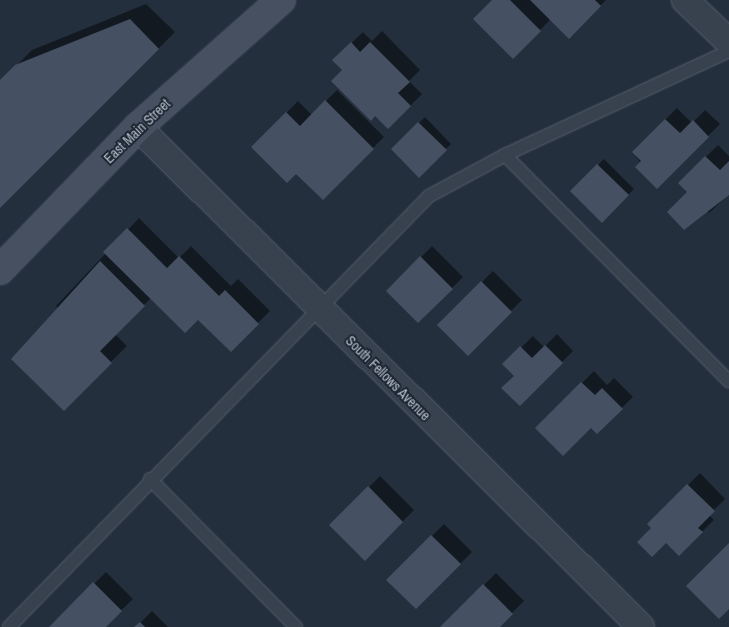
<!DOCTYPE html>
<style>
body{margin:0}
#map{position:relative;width:729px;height:627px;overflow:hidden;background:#242f3e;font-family:"Archivo Narrow",sans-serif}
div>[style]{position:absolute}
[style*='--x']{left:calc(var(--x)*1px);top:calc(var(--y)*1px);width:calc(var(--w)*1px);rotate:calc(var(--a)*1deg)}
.shadow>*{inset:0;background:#0007}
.building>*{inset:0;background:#455162}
.roads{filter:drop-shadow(0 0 1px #565f6c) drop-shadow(0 0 1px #565f6c)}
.lane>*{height:12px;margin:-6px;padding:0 6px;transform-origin:6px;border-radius:6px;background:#38414e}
.street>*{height:26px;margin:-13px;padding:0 13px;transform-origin:13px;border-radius:13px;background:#38414e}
.secondary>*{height:28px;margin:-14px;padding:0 14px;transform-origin:14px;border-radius:14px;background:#465061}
span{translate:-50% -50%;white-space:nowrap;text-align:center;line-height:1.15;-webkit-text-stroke:4px #1d2633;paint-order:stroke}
.street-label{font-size:14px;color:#b4bcc9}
</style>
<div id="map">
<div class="shadow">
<div style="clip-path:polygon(494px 0,606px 0,569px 37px,551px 19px,513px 57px)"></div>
<div style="clip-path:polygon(146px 4px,175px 32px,0 207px,0 82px,32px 50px)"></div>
<div style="clip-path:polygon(382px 31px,420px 70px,409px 81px,422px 94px,388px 128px,334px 60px,363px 32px,372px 41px)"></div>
<div style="clip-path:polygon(337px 90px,384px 137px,323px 198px,296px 172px,253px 147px,298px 101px,312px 115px)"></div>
<div style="clip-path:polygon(677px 108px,692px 123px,705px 110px,720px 124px,657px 187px,633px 152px)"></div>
<div style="clip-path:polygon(425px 117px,451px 144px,419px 176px,392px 149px)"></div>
<div style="clip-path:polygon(718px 145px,729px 156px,729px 194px,709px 213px,679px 183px)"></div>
<div style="clip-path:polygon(604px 159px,634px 189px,602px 221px,572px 191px)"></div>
<div style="clip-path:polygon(139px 218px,179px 258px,191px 246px,231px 286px,238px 279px,270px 311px,231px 350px,198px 318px,151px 298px,115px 334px,127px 346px,64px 409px,61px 311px,56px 306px)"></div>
<div style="clip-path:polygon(432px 246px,463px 277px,418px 322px,388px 291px)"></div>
<div style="clip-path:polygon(493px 271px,522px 300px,468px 354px,439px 325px)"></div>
<div style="clip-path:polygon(557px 334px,573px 351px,520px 404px,516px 376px,504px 364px,533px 336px,544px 347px)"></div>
<div style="clip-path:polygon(594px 371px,607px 385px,614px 378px,633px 397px,597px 432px,591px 426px,537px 428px)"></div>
<div style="clip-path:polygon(700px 473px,725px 499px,709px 515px,714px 520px,679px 554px,649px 524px)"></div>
<div style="clip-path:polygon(380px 476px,414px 510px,365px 559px,331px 525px)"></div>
<div style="clip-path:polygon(444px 524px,472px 552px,416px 608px,388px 580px)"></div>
<div style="clip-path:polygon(106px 572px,133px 599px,104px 627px,51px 627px)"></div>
<div style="clip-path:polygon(496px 573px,524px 601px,498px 627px,442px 627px)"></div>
<div style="clip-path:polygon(152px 611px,168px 627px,136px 627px)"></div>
</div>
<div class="building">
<div style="clip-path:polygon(492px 0,510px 0,541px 31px,513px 59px,473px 19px)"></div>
<div style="clip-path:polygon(530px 0,595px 0,601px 6px,569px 39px)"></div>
<div style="clip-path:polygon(130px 19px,159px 49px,0 208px,0 80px,15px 65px)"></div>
<div style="clip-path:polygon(351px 42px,360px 52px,370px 42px,410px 82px,398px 93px,411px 106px,388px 129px,375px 116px,371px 121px,331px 81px,342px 70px,332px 60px)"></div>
<div style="clip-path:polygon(325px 100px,374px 149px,323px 200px,296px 174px,287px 183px,251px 147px,286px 112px,300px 126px)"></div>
<div style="clip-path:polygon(665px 119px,680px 133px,693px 120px,709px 137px,657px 189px,635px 167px,641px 161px,632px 152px)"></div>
<div style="clip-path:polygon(418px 122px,447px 150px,419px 178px,391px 149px)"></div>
<div style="clip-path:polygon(705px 156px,720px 170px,729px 161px,729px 195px,684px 230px,667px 212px,687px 192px,678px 183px)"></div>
<div style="clip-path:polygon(597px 164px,629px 195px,602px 223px,570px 191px)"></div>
<div style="clip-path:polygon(127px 228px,167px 268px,179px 256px,219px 296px,225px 290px,259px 324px,231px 352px,198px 320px,185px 333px,103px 252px)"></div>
<div style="clip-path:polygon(420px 256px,453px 289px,418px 323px,386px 291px)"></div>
<div style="clip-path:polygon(100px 261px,145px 306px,100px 351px,112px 363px,64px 411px,11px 359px)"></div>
<div style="clip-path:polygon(481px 281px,512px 312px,468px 356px,437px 325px)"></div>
<div style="clip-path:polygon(545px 345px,563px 363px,520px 406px,501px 388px,514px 376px,502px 364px,520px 346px,532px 358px)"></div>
<div style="clip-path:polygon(581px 382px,595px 395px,602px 388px,623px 409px,597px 434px,591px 428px,563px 456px,535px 428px)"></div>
<div style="clip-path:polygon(687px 484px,715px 511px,698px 528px,703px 532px,679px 556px,666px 543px,652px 557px,637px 542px,651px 528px,647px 524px)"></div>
<div style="clip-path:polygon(368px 486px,403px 522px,365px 561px,329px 525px)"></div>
<div style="clip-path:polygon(431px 535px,461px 564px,416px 609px,386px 580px)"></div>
<div style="clip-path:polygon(729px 543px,729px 609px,719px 619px,686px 586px)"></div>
<div style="clip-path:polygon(93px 582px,122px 611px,106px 627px,49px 627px)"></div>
<div style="clip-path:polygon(483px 584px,513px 614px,500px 627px,440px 627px)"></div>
<div style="clip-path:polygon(140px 622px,145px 627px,134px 627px)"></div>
</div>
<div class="roads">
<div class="lane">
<div style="--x:505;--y:155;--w:318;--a:45.3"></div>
<div style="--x:150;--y:479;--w:208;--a:45.4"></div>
<div style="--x:9;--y:627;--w:602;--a:-45.74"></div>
<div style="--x:429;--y:196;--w:86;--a:-28.3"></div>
<div style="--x:505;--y:155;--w:247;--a:-24.9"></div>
</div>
<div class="street">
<div style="--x:685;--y:0;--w:61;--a:43.7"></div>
<div style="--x:138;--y:127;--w:709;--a:44.83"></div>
</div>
<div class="secondary">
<div style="--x:0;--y:270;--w:199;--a:-46"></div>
<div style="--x:138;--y:127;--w:191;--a:-41.6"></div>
</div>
</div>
<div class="street-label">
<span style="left:137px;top:131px;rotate:-44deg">East Main Street</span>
<span style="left:388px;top:378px;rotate:45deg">South Fellows Avenue</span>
</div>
</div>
